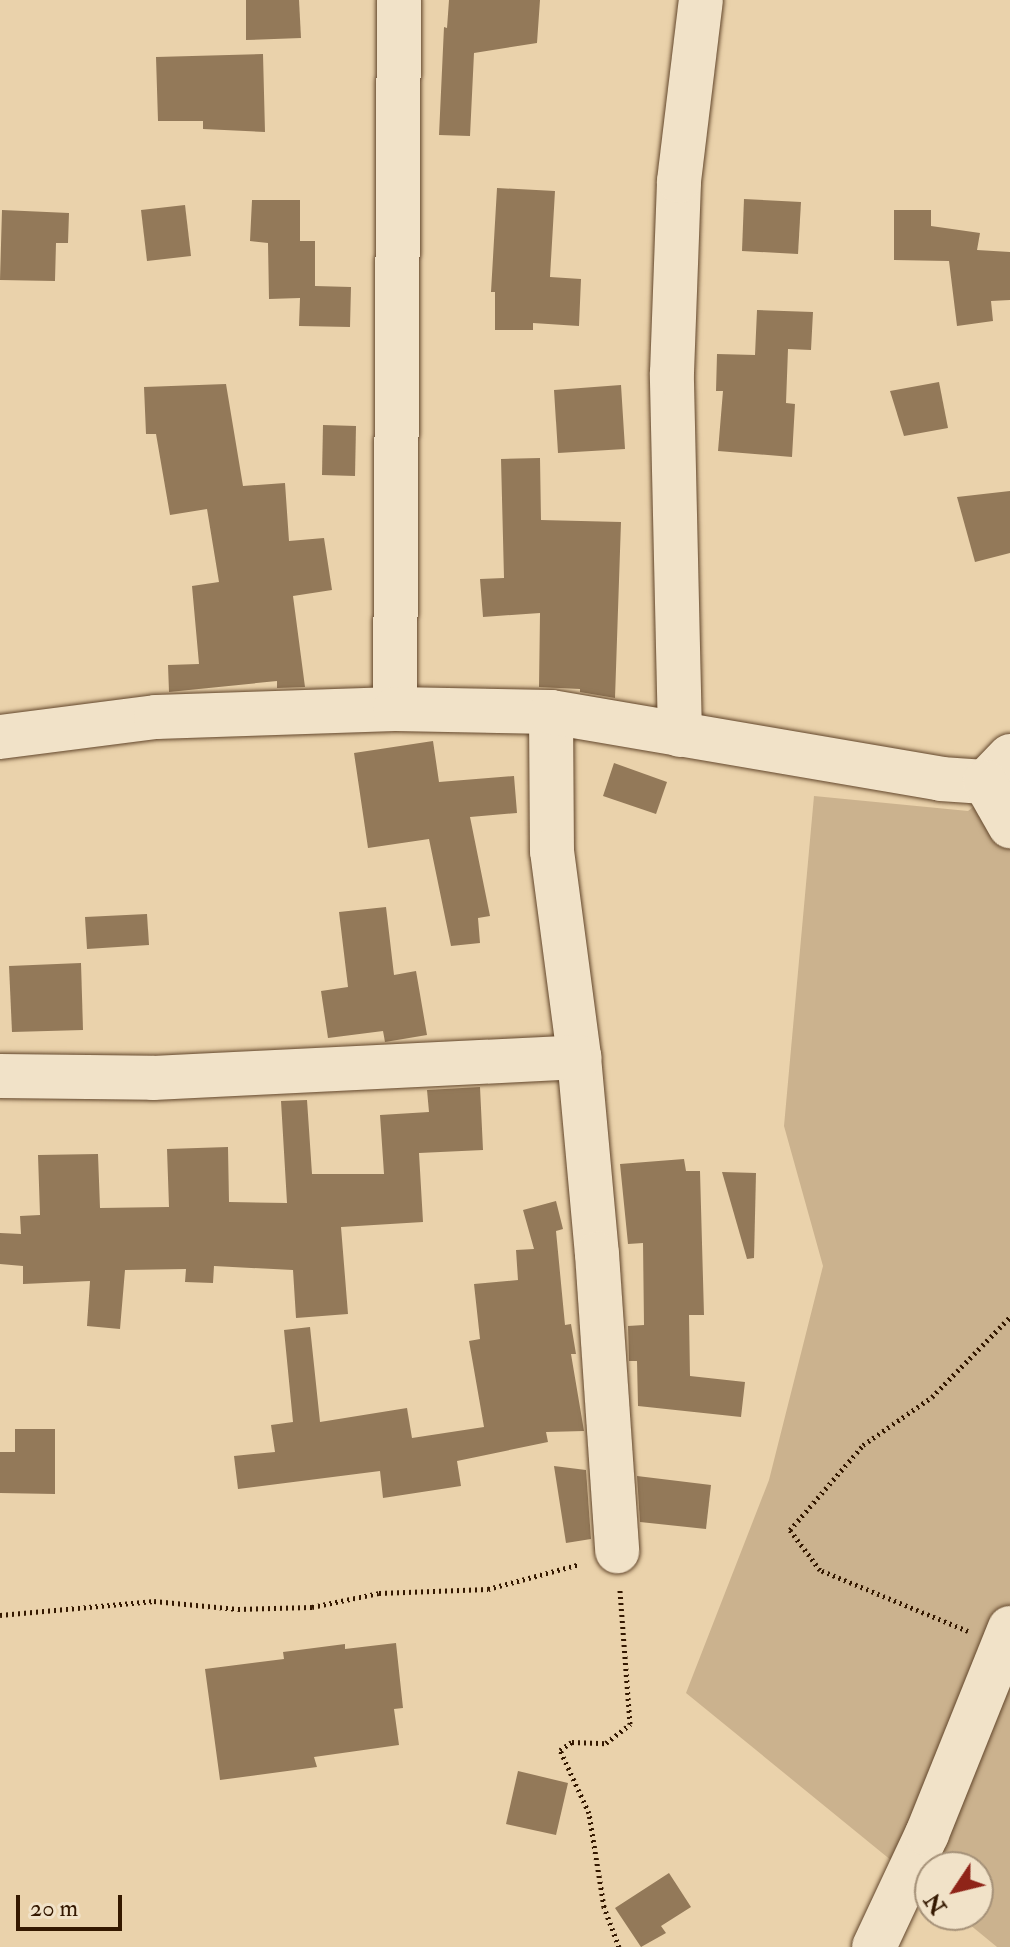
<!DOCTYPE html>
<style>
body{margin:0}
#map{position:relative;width:1010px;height:1947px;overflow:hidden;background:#ead2ab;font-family:"IM FELL Double Pica",serif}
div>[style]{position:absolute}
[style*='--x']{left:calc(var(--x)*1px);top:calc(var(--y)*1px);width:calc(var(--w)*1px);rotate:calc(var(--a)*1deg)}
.green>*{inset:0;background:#cbb28e}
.building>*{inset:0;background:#937959}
.path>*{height:5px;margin-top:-2.5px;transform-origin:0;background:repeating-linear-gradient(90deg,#341800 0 2px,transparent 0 6px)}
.roads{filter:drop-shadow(0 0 2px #62462b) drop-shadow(0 0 2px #62462b)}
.minor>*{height:44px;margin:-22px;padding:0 22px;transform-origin:22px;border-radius:22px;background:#f1e2c8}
span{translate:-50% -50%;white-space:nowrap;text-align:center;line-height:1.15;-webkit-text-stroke:8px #f1e2c8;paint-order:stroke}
.north{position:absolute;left:914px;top:1851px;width:80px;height:80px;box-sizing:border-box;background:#f1e2c8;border:2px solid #a59178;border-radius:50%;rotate:235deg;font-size:22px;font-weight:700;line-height:32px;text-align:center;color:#341800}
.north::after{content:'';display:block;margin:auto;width:28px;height:36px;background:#8f2418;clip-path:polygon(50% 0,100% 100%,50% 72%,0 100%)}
.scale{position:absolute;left:16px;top:1895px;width:106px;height:36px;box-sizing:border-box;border:4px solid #341800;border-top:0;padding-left:10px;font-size:24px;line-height:28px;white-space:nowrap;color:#341800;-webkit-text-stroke:6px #f1e2c8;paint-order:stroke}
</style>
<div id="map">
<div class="green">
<div style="clip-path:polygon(1010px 778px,1010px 1947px,997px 1947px,958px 1915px,978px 1915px,978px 1867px,930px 1867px,930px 1892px,686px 1693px,769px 1480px,823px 1266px,784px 1126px,814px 796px,968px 811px)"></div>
</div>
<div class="building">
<div style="clip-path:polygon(246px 0,299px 0,301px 38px,246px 40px)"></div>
<div style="clip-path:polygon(449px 0,540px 0,537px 43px,474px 53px,470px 136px,439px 135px,444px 27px,447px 28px)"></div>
<div style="clip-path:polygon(263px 54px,265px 132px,203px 129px,203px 121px,158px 121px,156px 57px)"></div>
<div style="clip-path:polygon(497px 188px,555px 191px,550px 277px,581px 279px,579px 326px,533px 323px,533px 330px,495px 330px,495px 292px,491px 292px)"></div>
<div style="clip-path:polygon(744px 199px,801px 202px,798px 254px,742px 251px)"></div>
<div style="clip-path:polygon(252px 200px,300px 200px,300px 241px,315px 241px,315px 286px,351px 287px,350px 327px,299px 326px,300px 298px,269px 299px,268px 243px,250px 241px)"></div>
<div style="clip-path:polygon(185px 205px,191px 256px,147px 261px,141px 210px)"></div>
<div style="clip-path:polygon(2px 210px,69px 213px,68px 243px,56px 243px,55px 281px,0 280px)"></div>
<div style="clip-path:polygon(894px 210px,931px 210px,931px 226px,980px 233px,977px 250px,1010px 252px,1010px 300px,991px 301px,993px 321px,957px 326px,949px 261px,894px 260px)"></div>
<div style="clip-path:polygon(757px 310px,813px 312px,811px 350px,788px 349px,786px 403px,795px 404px,792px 457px,718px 451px,723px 391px,716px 391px,717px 354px,755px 355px)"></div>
<div style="clip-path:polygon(939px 382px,948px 428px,904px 436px,890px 391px)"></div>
<div style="clip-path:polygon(226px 384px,243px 486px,285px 483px,289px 541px,324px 538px,332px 590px,293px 596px,305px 687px,277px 688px,277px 681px,169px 692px,168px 665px,199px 664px,192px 586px,219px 582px,207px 509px,170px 515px,156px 434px,146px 434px,144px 387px)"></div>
<div style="clip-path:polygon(621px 385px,625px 449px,558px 453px,554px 390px)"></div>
<div style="clip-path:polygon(323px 425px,356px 426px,355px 476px,322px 475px)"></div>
<div style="clip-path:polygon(540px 458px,541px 520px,621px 522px,615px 698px,580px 692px,580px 689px,539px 687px,540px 613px,483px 617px,480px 579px,504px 578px,501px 459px)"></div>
<div style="clip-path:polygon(1010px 491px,1010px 553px,975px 562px,957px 497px)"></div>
<div style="clip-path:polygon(433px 741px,439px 782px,514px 776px,517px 813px,470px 817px,490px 916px,478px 918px,480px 943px,451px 946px,429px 839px,368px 848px,354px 753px)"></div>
<div style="clip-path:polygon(614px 763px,667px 782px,656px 814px,603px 796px)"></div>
<div style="clip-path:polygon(386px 907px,394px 975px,416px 971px,427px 1035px,385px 1042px,383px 1031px,328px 1038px,321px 991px,348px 987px,339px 912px)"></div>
<div style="clip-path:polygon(147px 914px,149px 945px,87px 949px,85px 917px)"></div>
<div style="clip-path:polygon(81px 963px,83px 1030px,12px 1032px,9px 966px)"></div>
<div style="clip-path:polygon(480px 1087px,483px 1150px,419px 1153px,423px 1222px,341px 1227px,348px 1314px,296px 1318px,293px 1270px,214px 1266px,213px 1283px,185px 1282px,186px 1269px,125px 1270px,120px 1329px,87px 1326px,90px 1281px,23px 1284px,23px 1266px,0 1264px,0 1233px,21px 1234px,20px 1216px,40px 1215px,38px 1155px,98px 1154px,100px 1208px,169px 1207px,167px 1149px,228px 1147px,229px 1202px,287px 1203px,281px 1101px,307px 1100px,312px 1174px,384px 1174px,380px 1115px,429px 1112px,427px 1090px)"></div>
<div style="clip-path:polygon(684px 1159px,686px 1171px,700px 1171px,704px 1315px,689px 1315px,690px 1376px,745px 1382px,741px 1417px,638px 1406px,637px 1361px,629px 1361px,628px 1326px,644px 1325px,643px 1243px,628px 1244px,620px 1164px)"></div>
<div style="clip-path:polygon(722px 1172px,756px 1173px,754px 1258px,747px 1259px)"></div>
<div style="clip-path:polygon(556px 1201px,563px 1229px,556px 1231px,565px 1325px,571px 1324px,576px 1354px,571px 1354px,584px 1431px,546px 1432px,548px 1442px,457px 1461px,461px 1486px,383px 1498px,380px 1471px,238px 1489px,234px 1456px,275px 1452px,271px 1425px,293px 1422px,284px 1330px,310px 1327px,320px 1422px,407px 1408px,412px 1438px,484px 1427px,469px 1341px,480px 1339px,474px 1284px,518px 1280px,516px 1250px,534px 1249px,523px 1210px)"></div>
<div style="clip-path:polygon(15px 1429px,55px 1429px,55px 1494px,0 1493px,0 1452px,15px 1452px)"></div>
<div style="clip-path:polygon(554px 1466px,586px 1470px,591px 1539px,566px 1543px)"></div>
<div style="clip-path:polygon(637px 1476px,711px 1485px,706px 1529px,640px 1522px)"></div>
<div style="clip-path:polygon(396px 1643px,403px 1708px,394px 1709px,399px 1745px,314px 1757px,317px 1767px,220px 1780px,205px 1669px,284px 1659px,283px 1652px,345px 1644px,345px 1649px)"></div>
<div style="clip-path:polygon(518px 1771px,568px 1783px,556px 1835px,506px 1824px)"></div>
<div style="clip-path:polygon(669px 1873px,691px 1907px,661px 1926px,666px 1933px,641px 1947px,615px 1908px)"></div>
</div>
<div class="path">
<div style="--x:0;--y:1615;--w:155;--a:-5.2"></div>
<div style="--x:154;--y:1601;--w:84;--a:5.4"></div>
<div style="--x:238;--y:1609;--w:74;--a:-1.5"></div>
<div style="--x:312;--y:1607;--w:68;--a:-11.8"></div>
<div style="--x:379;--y:1593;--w:109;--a:-2.1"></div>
<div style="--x:488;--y:1589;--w:95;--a:-15.2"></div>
<div style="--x:968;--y:1631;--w:160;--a:-157.6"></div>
<div style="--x:820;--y:1570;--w:50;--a:-126.9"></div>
<div style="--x:790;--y:1530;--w:112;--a:-49.3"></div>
<div style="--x:863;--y:1445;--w:84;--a:-34.8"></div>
<div style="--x:932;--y:1397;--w:112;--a:-45.7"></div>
<div style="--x:619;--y:1947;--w:43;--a:-110.6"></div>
<div style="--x:604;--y:1907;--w:95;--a:-99.1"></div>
<div style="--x:589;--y:1813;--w:69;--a:-114.7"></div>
<div style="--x:560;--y:1750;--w:14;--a:-34"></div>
<div style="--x:572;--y:1742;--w:34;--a:2"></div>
<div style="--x:606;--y:1743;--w:31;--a:-38"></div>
<div style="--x:630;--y:1724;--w:134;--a:-94.3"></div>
</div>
<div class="roads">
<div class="minor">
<div style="--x:395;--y:709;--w:709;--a:-89.68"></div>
<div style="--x:551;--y:712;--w:139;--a:89.6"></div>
<div style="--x:552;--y:851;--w:208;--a:82.5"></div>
<div style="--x:579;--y:1057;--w:198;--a:84.8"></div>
<div style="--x:597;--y:1254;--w:298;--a:86.1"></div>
<div style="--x:680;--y:735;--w:362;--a:-91.3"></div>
<div style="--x:672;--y:373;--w:192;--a:-87.9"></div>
<div style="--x:679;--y:181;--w:182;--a:-83.1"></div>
<div style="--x:0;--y:737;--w:157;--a:-7.3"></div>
<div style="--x:156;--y:717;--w:239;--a:-1.9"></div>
<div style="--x:395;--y:709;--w:156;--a:1.1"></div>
<div style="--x:551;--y:712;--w:396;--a:9.7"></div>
<div style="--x:941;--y:779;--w:44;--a:3.9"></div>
<div style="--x:985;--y:782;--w:36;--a:-46"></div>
<div style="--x:985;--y:782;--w:51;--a:60.4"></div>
<div style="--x:0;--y:1076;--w:153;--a:0.7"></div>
<div style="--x:153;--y:1078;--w:427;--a:-2.8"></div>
<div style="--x:874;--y:1947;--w:125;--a:-64.9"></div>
<div style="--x:927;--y:1834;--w:222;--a:-68.1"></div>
</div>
</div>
<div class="north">N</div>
<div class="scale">20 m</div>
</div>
